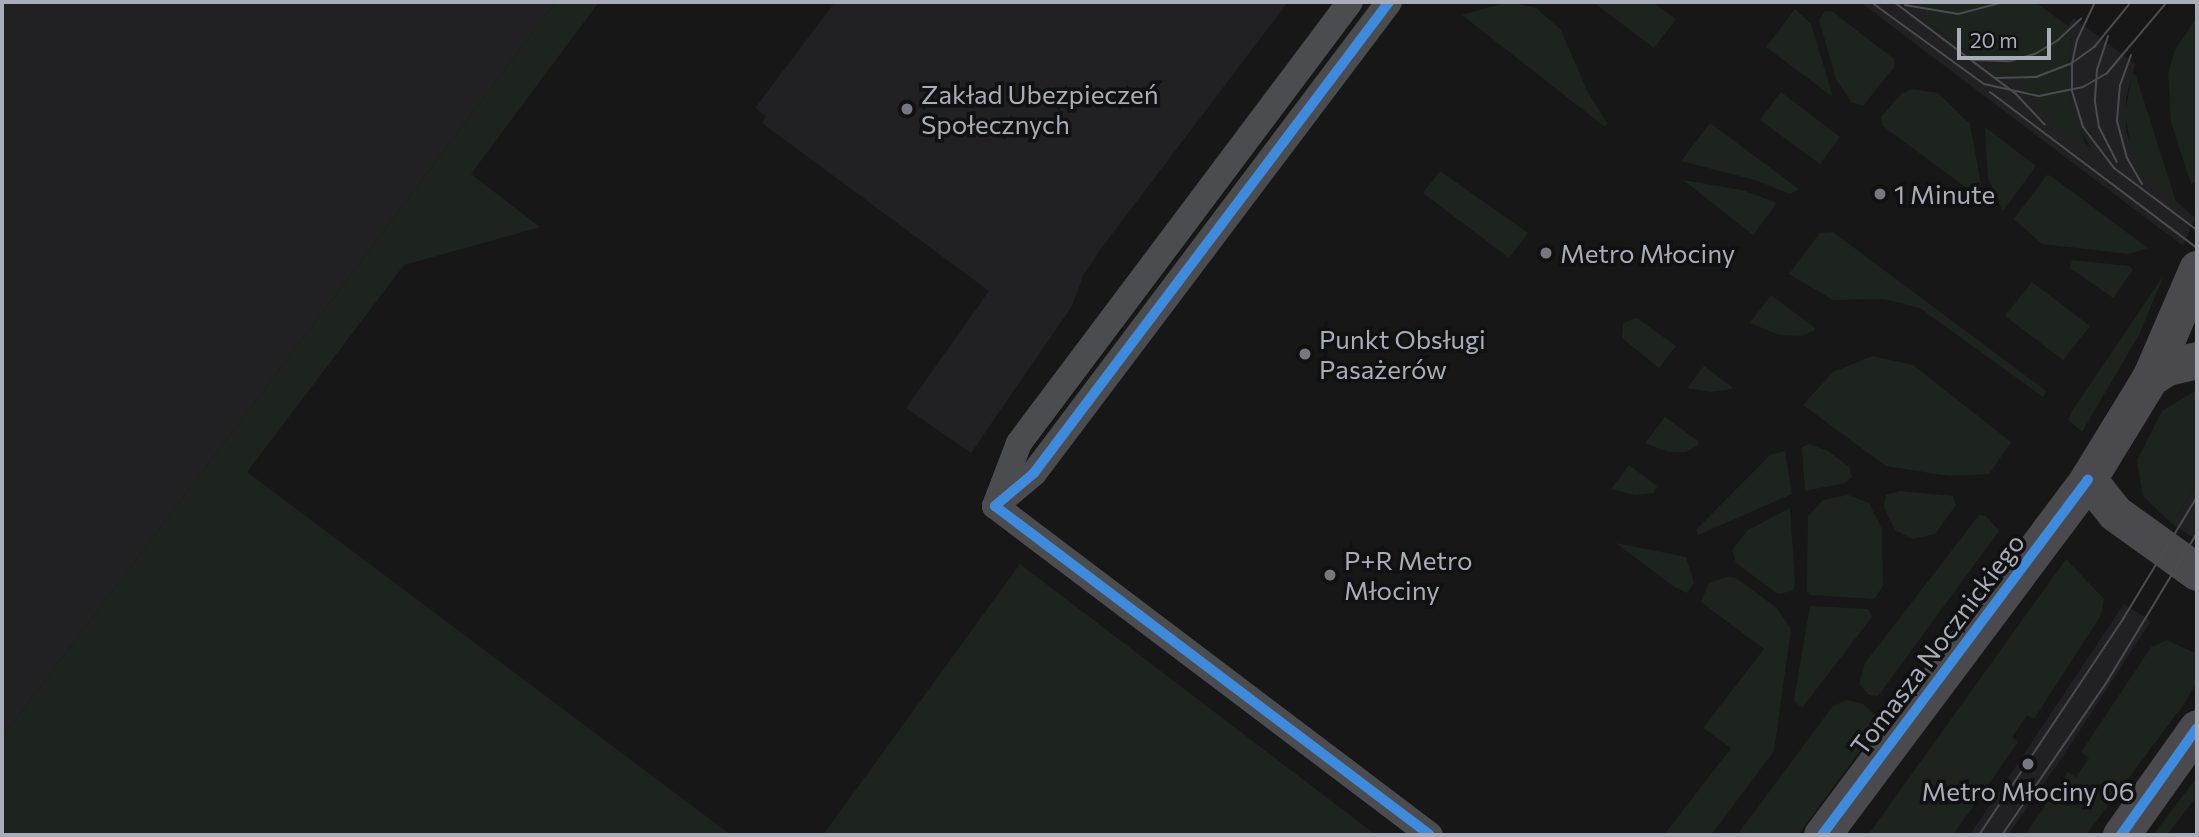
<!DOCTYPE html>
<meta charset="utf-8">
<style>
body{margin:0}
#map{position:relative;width:2199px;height:837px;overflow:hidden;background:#171717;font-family:Commissioner,sans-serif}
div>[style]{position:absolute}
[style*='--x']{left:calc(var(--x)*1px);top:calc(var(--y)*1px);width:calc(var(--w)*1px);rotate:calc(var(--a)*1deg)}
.built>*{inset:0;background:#212123}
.green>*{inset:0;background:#1d241e}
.street>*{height:26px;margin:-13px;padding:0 13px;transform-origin:13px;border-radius:13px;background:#4b4c50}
.secondary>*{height:37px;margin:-18.5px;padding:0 18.5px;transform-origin:18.5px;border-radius:18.5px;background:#4a4a4e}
.tram>*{height:2px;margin:-1px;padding:0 1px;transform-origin:1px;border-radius:1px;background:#4b4c4f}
.cycleway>*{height:10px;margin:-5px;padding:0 5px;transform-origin:5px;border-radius:5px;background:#408adc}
.dots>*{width:19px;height:19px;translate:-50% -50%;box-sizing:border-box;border:4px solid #111113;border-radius:50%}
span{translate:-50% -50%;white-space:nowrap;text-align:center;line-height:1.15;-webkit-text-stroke:7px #111113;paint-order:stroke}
.poi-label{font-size:26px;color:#a8adb8}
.left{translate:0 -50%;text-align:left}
.street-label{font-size:26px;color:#a8adb8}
.frame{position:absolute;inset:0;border:4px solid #a8adb8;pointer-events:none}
.scale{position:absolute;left:1957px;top:28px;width:94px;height:32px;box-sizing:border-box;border:4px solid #a8adb8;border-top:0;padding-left:9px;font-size:21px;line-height:24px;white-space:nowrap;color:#a8adb8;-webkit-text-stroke:5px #111113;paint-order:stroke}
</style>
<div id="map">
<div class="built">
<div style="clip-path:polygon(2px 2px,556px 2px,2px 738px)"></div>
<div style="clip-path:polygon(835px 2px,1288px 2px,1100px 250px,1083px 276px,1072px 306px,971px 453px,906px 408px,989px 291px,762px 123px,766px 116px,755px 108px)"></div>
<div style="clip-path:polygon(1860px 2px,1908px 2px,1925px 8px,1924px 20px,1972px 56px,1996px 58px,2007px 75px,2018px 75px,2029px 93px,2039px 93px,2092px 150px,2075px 122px,2070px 101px,2066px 78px,2072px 39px,2064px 31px,2074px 18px,2135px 64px,2126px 98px,2126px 132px,2145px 173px,2195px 218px,2183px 246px)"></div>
<div style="clip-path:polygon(2197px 483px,2197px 540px,2172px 524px)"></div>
<div style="clip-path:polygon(2124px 604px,2151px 621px,2063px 756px,2008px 835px,1970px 835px)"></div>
</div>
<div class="green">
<div style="clip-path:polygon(556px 2px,599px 2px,471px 174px,540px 227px,404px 265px,247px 472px,731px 835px,2px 835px,2px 738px)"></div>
<div style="clip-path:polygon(1508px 2px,1536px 8px,1561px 30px,1587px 91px,1607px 123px,1605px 127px,1462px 15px)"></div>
<div style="clip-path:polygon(1593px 2px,1652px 2px,1676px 19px,1654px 48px)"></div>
<div style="clip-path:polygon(1908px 2px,2035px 2px,2068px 26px,2065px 31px,2072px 39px,2066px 78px,2070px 101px,2089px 153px,2039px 114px,2039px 93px,2020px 92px,2018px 75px,1996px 74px,1995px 58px,1973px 56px,1924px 20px,1925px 8px)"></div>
<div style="clip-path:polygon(1795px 9px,1811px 24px,1833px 97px,1766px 47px)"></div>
<div style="clip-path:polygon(1825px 11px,1833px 12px,1894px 59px,1894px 67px,1863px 106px,1851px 102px,1836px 79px,1819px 20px)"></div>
<div style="clip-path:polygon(2197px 17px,2197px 181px,2191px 184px,2171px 122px,2168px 73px,2175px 50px)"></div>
<div style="clip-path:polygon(2132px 73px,2136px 76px,2177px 205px,2145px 173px,2131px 146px,2125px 115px)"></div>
<div style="clip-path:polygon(1912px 89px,1938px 93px,1970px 124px,1984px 201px,1883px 126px,1881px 117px,1901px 94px)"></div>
<div style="clip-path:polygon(1781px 92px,1840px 137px,1820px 164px,1760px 120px)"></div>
<div style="clip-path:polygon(1710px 123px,1799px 189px,1790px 194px,1755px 180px,1681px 161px)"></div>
<div style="clip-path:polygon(1985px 127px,2036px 166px,2003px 211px,1988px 179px)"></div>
<div style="clip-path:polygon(1440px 171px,1528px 233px,1509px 258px,1423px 193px)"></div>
<div style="clip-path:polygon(2047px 175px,2051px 176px,2148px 248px,2129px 254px,2042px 244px,2014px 219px)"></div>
<div style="clip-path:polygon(1683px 180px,1742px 190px,1777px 203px,1753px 235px)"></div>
<div style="clip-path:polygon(1833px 232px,2046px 391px,2043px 397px,1920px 308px,1884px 299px,1833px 300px,1789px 274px,1820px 233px)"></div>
<div style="clip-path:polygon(2072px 260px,2129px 266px,2133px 270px,2113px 298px,2070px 268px)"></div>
<div style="clip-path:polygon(2164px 275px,2140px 333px,2082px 432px,2068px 420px,2072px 411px)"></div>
<div style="clip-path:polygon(2032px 282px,2090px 326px,2063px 360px,2005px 316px)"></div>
<div style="clip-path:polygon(1771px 295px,1815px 328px,1815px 330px,1802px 336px,1779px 335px,1750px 323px)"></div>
<div style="clip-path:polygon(1637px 318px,1676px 346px,1659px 368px,1622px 338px,1623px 323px)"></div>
<div style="clip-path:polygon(1872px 356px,1913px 365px,2011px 442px,1989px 474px,1949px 476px,1886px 466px,1803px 405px,1833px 372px)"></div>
<div style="clip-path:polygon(1704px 366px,1732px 387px,1732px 389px,1710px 392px,1687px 388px)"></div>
<div style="clip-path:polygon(2197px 390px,2197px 483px,2172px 524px,2143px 496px,2137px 460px,2162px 411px)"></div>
<div style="clip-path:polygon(1665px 417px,1698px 441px,1698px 445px,1686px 452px,1668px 452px,1645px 443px)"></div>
<div style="clip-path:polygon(1809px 444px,1828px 451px,1849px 467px,1852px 477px,1845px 483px,1805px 491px,1802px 447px)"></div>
<div style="clip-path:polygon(1785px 451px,1792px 494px,1698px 535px,1696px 530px,1770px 455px)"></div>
<div style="clip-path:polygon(1629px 465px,1657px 486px,1654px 493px,1635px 495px,1611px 489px)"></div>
<div style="clip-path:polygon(1900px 491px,1953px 496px,1956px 505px,1935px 534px,1912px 539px,1895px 530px,1884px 507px,1886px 495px)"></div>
<div style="clip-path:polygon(1848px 495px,1869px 503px,1882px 529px,1883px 586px,1874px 599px,1810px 595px,1807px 591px,1808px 516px,1823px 500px)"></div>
<div style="clip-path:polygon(1790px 508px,1795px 584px,1793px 591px,1778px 594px,1736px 563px,1732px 550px,1748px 530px)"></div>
<div style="clip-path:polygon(1979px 515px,1986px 516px,1999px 531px,1878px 696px,1869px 695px,1859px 684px,1865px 663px)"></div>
<div style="clip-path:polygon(1616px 543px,1686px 557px,1694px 583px,1687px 593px,1673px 586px)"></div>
<div style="clip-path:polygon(2066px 559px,2104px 599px,2101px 615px,2034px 719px,2027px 715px,2012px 737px,2018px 742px,1953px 835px,1868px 835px)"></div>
<div style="clip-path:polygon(1020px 564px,1376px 835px,823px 835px)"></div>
<div style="clip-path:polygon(1726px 577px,1736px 578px,1777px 608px,1791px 629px,1774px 751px,1711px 835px,1664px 835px,1731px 748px,1703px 728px,1764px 649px,1701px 602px,1709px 583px)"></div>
<div style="clip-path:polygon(1810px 606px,1868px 609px,1872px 617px,1802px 708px,1794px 700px)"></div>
<div style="clip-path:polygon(2167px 640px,2197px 654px,2197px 682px,2184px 704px,2086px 835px,2025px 835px,2068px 772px,2076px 777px,2089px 758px,2081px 752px,2151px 647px)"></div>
<div style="clip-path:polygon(1847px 700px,1863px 704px,1882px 721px,1798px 835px,1737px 835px,1833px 706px)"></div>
<div style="clip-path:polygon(2197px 777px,2197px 796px,2167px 835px,2153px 835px)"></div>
</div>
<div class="street">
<div style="--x:995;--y:506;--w:51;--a:-40.2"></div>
<div style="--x:1034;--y:473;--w:590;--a:-52.99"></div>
<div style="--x:995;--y:506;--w:67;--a:-69.1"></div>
<div style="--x:1019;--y:443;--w:551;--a:-53.11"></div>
<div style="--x:995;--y:506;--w:545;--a:37.1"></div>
</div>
<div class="secondary">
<div style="--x:2150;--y:378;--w:119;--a:-66.7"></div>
<div style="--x:2088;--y:479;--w:43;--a:51.5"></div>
<div style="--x:2115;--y:513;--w:101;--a:35.7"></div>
<div style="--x:1822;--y:835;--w:444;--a:-53.2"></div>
<div style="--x:2088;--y:479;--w:119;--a:-58.5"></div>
<div style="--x:2150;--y:378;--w:20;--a:-33"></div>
<div style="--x:2167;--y:367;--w:31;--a:-13"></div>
<div style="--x:2121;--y:835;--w:131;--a:-54.6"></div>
</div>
<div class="tram">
<div style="--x:1871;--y:2;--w:140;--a:36"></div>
<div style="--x:1984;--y:84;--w:56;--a:12.3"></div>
<div style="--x:2039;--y:96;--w:45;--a:-11.6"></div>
<div style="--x:2083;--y:87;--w:28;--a:-30"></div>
<div style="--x:2107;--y:73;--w:93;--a:-49.8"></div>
<div style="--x:1894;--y:2;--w:153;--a:37"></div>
<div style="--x:2016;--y:94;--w:42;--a:46.9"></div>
<div style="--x:2095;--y:2;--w:42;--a:115.3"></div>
<div style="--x:2077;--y:40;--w:24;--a:102"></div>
<div style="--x:2072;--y:63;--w:28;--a:90"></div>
<div style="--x:2072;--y:91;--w:38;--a:73"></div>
<div style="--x:2083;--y:127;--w:51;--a:52.9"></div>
<div style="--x:2114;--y:168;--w:104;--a:36.8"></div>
<div style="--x:1905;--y:5;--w:54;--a:9.6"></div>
<div style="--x:1958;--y:14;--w:48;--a:-14.6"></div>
<div style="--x:2108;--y:36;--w:36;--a:108"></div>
<div style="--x:2097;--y:70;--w:32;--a:94"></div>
<div style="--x:2095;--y:102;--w:25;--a:81"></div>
<div style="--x:2099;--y:127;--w:39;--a:63"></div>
<div style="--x:2131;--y:55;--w:32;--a:110"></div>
<div style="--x:2120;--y:85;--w:36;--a:95"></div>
<div style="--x:2117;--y:121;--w:38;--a:75"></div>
<div style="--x:2127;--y:158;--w:30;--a:60"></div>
<div style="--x:1972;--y:60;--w:38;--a:2"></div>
<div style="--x:2010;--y:61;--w:26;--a:-16"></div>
<div style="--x:2035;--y:54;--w:26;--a:-31"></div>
<div style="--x:2057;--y:41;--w:33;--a:-43"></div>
<div style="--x:1996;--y:78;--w:40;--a:-1.4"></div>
<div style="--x:2036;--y:77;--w:39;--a:-21"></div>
<div style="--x:2072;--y:63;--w:29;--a:-36"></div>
<div style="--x:2095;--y:46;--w:57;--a:-50.7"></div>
<div style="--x:1990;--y:92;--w:259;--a:37"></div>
<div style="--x:1979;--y:835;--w:260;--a:-56.3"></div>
<div style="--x:2123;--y:619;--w:143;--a:-58.8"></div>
<div style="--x:2002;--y:835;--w:188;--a:-55.6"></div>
<div style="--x:2108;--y:680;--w:172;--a:-58.8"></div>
</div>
<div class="cycleway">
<div style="--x:1389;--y:2;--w:590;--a:127.01"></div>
<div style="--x:1034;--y:473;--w:51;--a:139.8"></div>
<div style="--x:995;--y:506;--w:545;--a:37.1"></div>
<div style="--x:1822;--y:835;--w:444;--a:-53.2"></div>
<div style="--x:2121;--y:835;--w:131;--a:-54.6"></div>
</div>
<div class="dots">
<div style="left:907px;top:109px;background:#757880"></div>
<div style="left:1880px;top:194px;background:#757880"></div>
<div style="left:1546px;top:253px;background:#757880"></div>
<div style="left:1305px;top:354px;background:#757880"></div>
<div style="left:1330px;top:575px;background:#757880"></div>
<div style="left:2028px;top:764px;background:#757880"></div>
</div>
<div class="poi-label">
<span class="left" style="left:921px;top:109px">Zakład Ubezpieczeń<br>Społecznych</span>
<span class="left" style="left:1894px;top:194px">1 Minute</span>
<span class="left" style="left:1560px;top:253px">Metro Młociny</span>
<span class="left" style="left:1319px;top:354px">Punkt Obsługi<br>Pasażerów</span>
<span class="left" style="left:1344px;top:575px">P+R Metro<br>Młociny</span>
<span style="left:2028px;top:791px">Metro Młociny 06</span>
</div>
<div class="street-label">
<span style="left:1937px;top:644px;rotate:-53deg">Tomasza Nocznickiego</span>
</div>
<div class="frame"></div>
<div class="scale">20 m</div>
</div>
